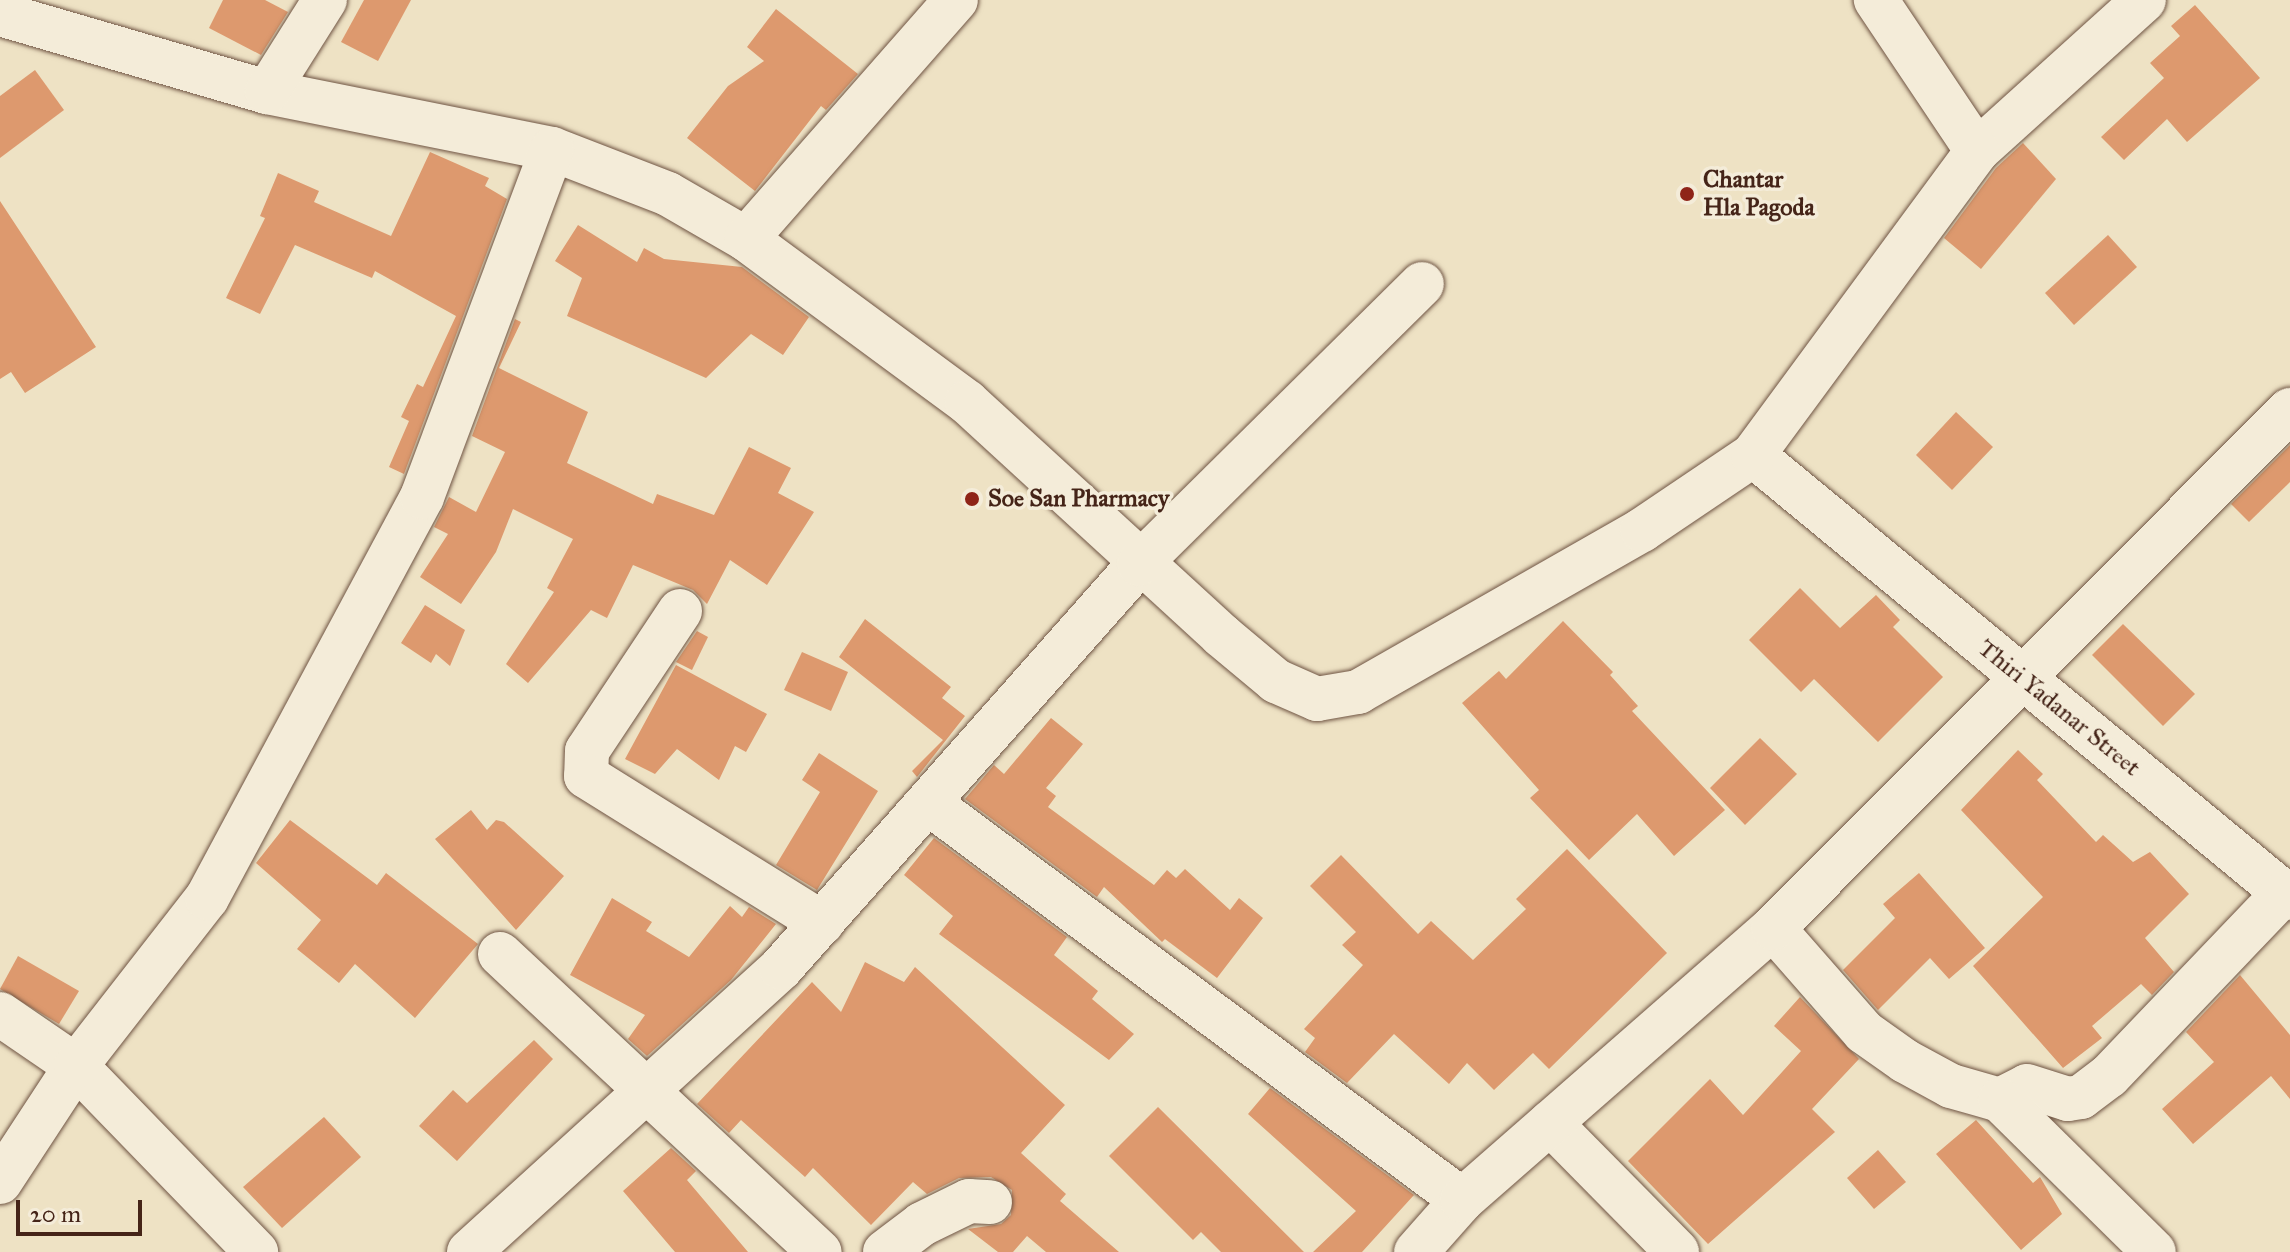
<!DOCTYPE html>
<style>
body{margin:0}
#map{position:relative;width:2290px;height:1252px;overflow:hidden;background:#eee2c4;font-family:"IM FELL Great Primer",serif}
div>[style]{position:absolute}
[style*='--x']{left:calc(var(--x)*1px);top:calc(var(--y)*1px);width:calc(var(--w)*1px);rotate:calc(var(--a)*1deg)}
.building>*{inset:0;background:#dd996e}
.roads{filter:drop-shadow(0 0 2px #6f5443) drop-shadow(0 0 2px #6f5443)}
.street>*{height:44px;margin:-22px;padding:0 22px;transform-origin:22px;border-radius:22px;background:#f4ecd9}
.dots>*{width:22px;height:22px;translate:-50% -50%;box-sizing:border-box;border:4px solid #f4ecd9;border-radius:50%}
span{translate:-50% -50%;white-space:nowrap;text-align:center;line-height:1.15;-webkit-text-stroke:7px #f4ecd9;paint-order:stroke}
.poi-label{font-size:24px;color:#452418;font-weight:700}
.left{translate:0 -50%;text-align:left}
.street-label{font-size:24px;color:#452418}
.scale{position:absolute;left:16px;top:1200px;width:126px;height:36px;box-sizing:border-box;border:4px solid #452418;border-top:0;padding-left:10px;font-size:24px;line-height:28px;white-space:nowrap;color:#452418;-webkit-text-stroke:6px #f4ecd9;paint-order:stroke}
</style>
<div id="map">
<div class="building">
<div style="clip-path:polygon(223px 0,265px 0,288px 12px,261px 55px,209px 28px)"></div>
<div style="clip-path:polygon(364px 0,411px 0,378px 61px,341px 42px)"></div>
<div style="clip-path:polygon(2195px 5px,2260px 78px,2187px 142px,2167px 119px,2124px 160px,2101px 137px,2164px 78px,2150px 63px,2180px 36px,2171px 26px)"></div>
<div style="clip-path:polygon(776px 9px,858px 74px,826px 110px,821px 106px,755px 191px,687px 138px,728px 86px,764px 61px,747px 47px)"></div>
<div style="clip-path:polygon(35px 70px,64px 110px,0 158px,0 96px)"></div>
<div style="clip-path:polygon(2023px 143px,2056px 179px,1981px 269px,1944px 238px,1996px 168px)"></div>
<div style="clip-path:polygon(430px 152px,489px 178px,485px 186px,507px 199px,404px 474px,389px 467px,409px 421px,401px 417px,417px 384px,423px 387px,456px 316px,375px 271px,372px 278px,295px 245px,260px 314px,226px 298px,265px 218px,260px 216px,278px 173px,319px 191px,314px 202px,391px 236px)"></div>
<div style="clip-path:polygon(0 201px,96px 347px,25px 393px,11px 372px,0 379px)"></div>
<div style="clip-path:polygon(578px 225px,637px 262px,644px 248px,664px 259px,742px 267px,809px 317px,783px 355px,751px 334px,706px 378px,567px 316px,582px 278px,555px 261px)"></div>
<div style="clip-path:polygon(2108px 235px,2137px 267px,2074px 325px,2045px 293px)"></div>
<div style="clip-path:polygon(515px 319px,521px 322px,499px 368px,588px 412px,567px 463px,653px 504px,657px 494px,714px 515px,749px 447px,791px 468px,778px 493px,814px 512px,767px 585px,730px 560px,707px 604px,693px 590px,633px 565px,607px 618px,591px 610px,528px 683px,506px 664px,554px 592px,547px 588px,573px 539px,513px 509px,496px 552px,461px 604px,420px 577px,448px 534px,434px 527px,449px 497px,476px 512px,505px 452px,472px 436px)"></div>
<div style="clip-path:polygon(1956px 412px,1993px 447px,1952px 490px,1916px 455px)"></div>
<div style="clip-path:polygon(2290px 445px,2290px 482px,2249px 522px,2231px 504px)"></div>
<div style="clip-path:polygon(1800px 588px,1840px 628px,1876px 595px,1900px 620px,1893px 627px,1943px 677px,1878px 742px,1814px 679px,1801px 692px,1749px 640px)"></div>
<div style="clip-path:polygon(425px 605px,465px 630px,450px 666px,436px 654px,431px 663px,401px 643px)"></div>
<div style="clip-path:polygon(865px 619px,951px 687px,942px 698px,965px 716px,917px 777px,912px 771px,943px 740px,839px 657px)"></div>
<div style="clip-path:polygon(1563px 621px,1613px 672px,1610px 675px,1638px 706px,1632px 711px,1725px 810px,1674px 856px,1637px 814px,1589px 860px,1530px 798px,1539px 790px,1462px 703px,1499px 671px,1506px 679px)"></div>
<div style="clip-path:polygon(2123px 624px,2195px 694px,2163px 726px,2092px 655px)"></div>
<div style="clip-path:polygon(697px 631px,708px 637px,692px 670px,676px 662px)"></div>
<div style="clip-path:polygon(802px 652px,848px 672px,831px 711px,784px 690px)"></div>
<div style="clip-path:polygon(676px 665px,767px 714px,746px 752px,735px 746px,719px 780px,677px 749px,655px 774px,625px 759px)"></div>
<div style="clip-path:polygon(1051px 718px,1083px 744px,1046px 788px,1056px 796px,1048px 807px,1154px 885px,1167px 870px,1176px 878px,1185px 869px,1230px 910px,1239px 898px,1263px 918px,1217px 978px,1165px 939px,1162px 942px,1104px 887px,1097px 897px,965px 799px,994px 765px,1004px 774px)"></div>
<div style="clip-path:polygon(1760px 738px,1797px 774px,1745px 825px,1710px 788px)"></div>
<div style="clip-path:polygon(2018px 750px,2043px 774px,2037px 780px,2096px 842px,2103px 835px,2133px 862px,2150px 852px,2189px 894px,2145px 938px,2174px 972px,2152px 995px,2141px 984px,2092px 1026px,2102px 1038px,2063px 1068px,1973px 966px,2043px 897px,1961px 810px)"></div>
<div style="clip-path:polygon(819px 753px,878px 791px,817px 890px,776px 865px,820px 792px,802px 780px)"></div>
<div style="clip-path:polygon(471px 810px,487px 830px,496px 820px,504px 822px,564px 876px,516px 930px,435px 839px)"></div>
<div style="clip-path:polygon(290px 820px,377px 885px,386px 873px,478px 944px,415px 1018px,355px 964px,339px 983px,297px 949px,321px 920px,256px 863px)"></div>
<div style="clip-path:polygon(934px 838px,1067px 937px,1054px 955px,1098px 991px,1092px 999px,1134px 1034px,1109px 1060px,939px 934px,953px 916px,904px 875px)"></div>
<div style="clip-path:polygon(1567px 849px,1667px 953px,1549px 1069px,1533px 1053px,1494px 1090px,1467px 1063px,1449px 1084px,1394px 1034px,1347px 1083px,1305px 1052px,1315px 1038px,1304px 1029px,1363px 965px,1342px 945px,1356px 932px,1310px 886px,1341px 855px,1418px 934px,1431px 921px,1473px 960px,1526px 909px,1516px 899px)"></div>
<div style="clip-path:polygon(1919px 873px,1985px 948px,1949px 979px,1930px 958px,1878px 1010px,1843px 970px,1895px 918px,1883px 904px)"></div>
<div style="clip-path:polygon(612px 898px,652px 922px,646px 931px,689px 957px,730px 906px,742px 917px,749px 907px,776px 924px,731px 980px,647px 1056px,628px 1039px,645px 1015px,570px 975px)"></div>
<div style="clip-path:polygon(18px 956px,79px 991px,59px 1024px,0 989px)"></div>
<div style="clip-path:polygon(865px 962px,904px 982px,915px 967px,1065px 1105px,1021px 1153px,1066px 1194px,1060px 1201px,1119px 1252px,1046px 1252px,1027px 1236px,1013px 1252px,998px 1252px,968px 1229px,1001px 1224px,1011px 1215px,1012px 1190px,991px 1177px,959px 1178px,927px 1194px,913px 1182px,871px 1225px,813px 1168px,805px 1177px,741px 1120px,729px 1133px,697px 1104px,812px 982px,841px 1012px)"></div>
<div style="clip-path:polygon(2240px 975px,2290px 1035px,2290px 1099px,2271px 1076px,2193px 1144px,2162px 1109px,2214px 1062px,2186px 1032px)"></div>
<div style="clip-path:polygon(1800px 997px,1859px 1059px,1812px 1109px,1835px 1132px,1708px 1244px,1628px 1161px,1710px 1079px,1743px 1115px,1801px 1051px,1774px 1026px)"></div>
<div style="clip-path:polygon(534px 1040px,553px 1059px,457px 1161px,419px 1126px,453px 1090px,467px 1103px)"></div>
<div style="clip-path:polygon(1270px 1088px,1414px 1195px,1362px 1252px,1313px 1252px,1356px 1211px,1248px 1114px)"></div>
<div style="clip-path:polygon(1158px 1107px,1304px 1252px,1221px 1252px,1201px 1232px,1193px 1240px,1109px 1156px)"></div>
<div style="clip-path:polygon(324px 1117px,361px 1157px,282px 1228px,243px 1187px)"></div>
<div style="clip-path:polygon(1976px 1120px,2033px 1183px,2040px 1177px,2062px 1214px,2021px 1250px,1936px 1154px)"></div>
<div style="clip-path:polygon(671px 1148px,696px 1171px,687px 1180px,748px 1252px,675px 1252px,623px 1191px)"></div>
<div style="clip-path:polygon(1878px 1150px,1906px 1182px,1874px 1209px,1847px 1178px)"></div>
</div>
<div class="roads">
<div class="street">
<div style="--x:0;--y:14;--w:278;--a:16.3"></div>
<div style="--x:267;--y:92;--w:291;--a:11.3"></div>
<div style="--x:552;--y:149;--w:124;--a:21.2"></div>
<div style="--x:668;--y:194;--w:90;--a:30"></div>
<div style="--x:746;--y:239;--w:275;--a:36.4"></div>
<div style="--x:967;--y:402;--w:345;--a:42.5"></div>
<div style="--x:1221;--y:635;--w:72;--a:39.9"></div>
<div style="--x:1276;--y:681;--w:45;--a:23.7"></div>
<div style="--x:1317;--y:699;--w:42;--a:-9.7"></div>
<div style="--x:1358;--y:692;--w:327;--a:-29.7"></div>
<div style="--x:1642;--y:530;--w:134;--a:-34"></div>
<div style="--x:1753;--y:455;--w:696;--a:39.52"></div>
<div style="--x:267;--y:92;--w:109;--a:-57.8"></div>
<div style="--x:1977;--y:151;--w:225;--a:-42.1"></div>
<div style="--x:746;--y:239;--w:318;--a:-48.7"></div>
<div style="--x:1753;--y:455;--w:378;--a:-53.6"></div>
<div style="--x:1977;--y:151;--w:182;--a:-123.8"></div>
<div style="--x:680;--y:611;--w:168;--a:123.6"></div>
<div style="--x:587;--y:751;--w:25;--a:92"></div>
<div style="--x:586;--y:776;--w:278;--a:31.9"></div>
<div style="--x:930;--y:804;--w:663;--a:36.66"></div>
<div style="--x:1773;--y:928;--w:138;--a:48.8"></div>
<div style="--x:1864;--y:1032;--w:50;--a:35.3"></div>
<div style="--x:1905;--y:1061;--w:52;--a:28.5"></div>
<div style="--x:1951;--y:1086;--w:51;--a:15.9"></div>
<div style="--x:2000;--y:1100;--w:30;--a:-27"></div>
<div style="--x:2027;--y:1086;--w:43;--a:17.6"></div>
<div style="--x:2068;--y:1099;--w:13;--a:-9"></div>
<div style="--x:2081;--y:1097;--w:35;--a:-37"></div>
<div style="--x:2109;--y:1076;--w:253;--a:-46.3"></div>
<div style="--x:500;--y:954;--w:437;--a:43"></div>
<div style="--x:0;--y:1014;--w:92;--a:34.4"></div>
<div style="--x:76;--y:1066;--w:259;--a:45.9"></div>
<div style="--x:2000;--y:1100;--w:216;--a:44.6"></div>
<div style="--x:1550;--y:1123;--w:181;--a:45.4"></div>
<div style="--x:0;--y:1182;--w:139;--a:-56.8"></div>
<div style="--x:76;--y:1066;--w:213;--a:-52.1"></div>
<div style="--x:207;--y:898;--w:455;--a:-61.8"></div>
<div style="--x:422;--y:497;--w:371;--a:-69.5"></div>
<div style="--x:469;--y:1252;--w:422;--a:-42.3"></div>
<div style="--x:781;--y:968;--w:540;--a:-48.45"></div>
<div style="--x:1139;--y:564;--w:398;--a:-44.7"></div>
<div style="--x:885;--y:1252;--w:46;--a:-37.1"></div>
<div style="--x:922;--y:1224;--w:52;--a:-26.1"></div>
<div style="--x:969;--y:1201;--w:21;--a:3"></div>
<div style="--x:1416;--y:1252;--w:69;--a:-48.5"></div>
<div style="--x:1462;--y:1200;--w:413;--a:-41.2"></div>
<div style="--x:1773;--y:928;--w:732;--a:-45.06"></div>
</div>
</div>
<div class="dots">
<div style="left:1687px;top:194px;background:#8f2418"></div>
<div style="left:972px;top:499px;background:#8f2418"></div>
</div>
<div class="poi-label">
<span class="left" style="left:1703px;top:194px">Chantar<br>Hla Pagoda</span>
<span class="left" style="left:988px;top:499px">Soe San Pharmacy</span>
</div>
<div class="street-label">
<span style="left:2059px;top:708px;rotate:39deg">Thiri Yadanar Street</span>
</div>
<div class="scale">20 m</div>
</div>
